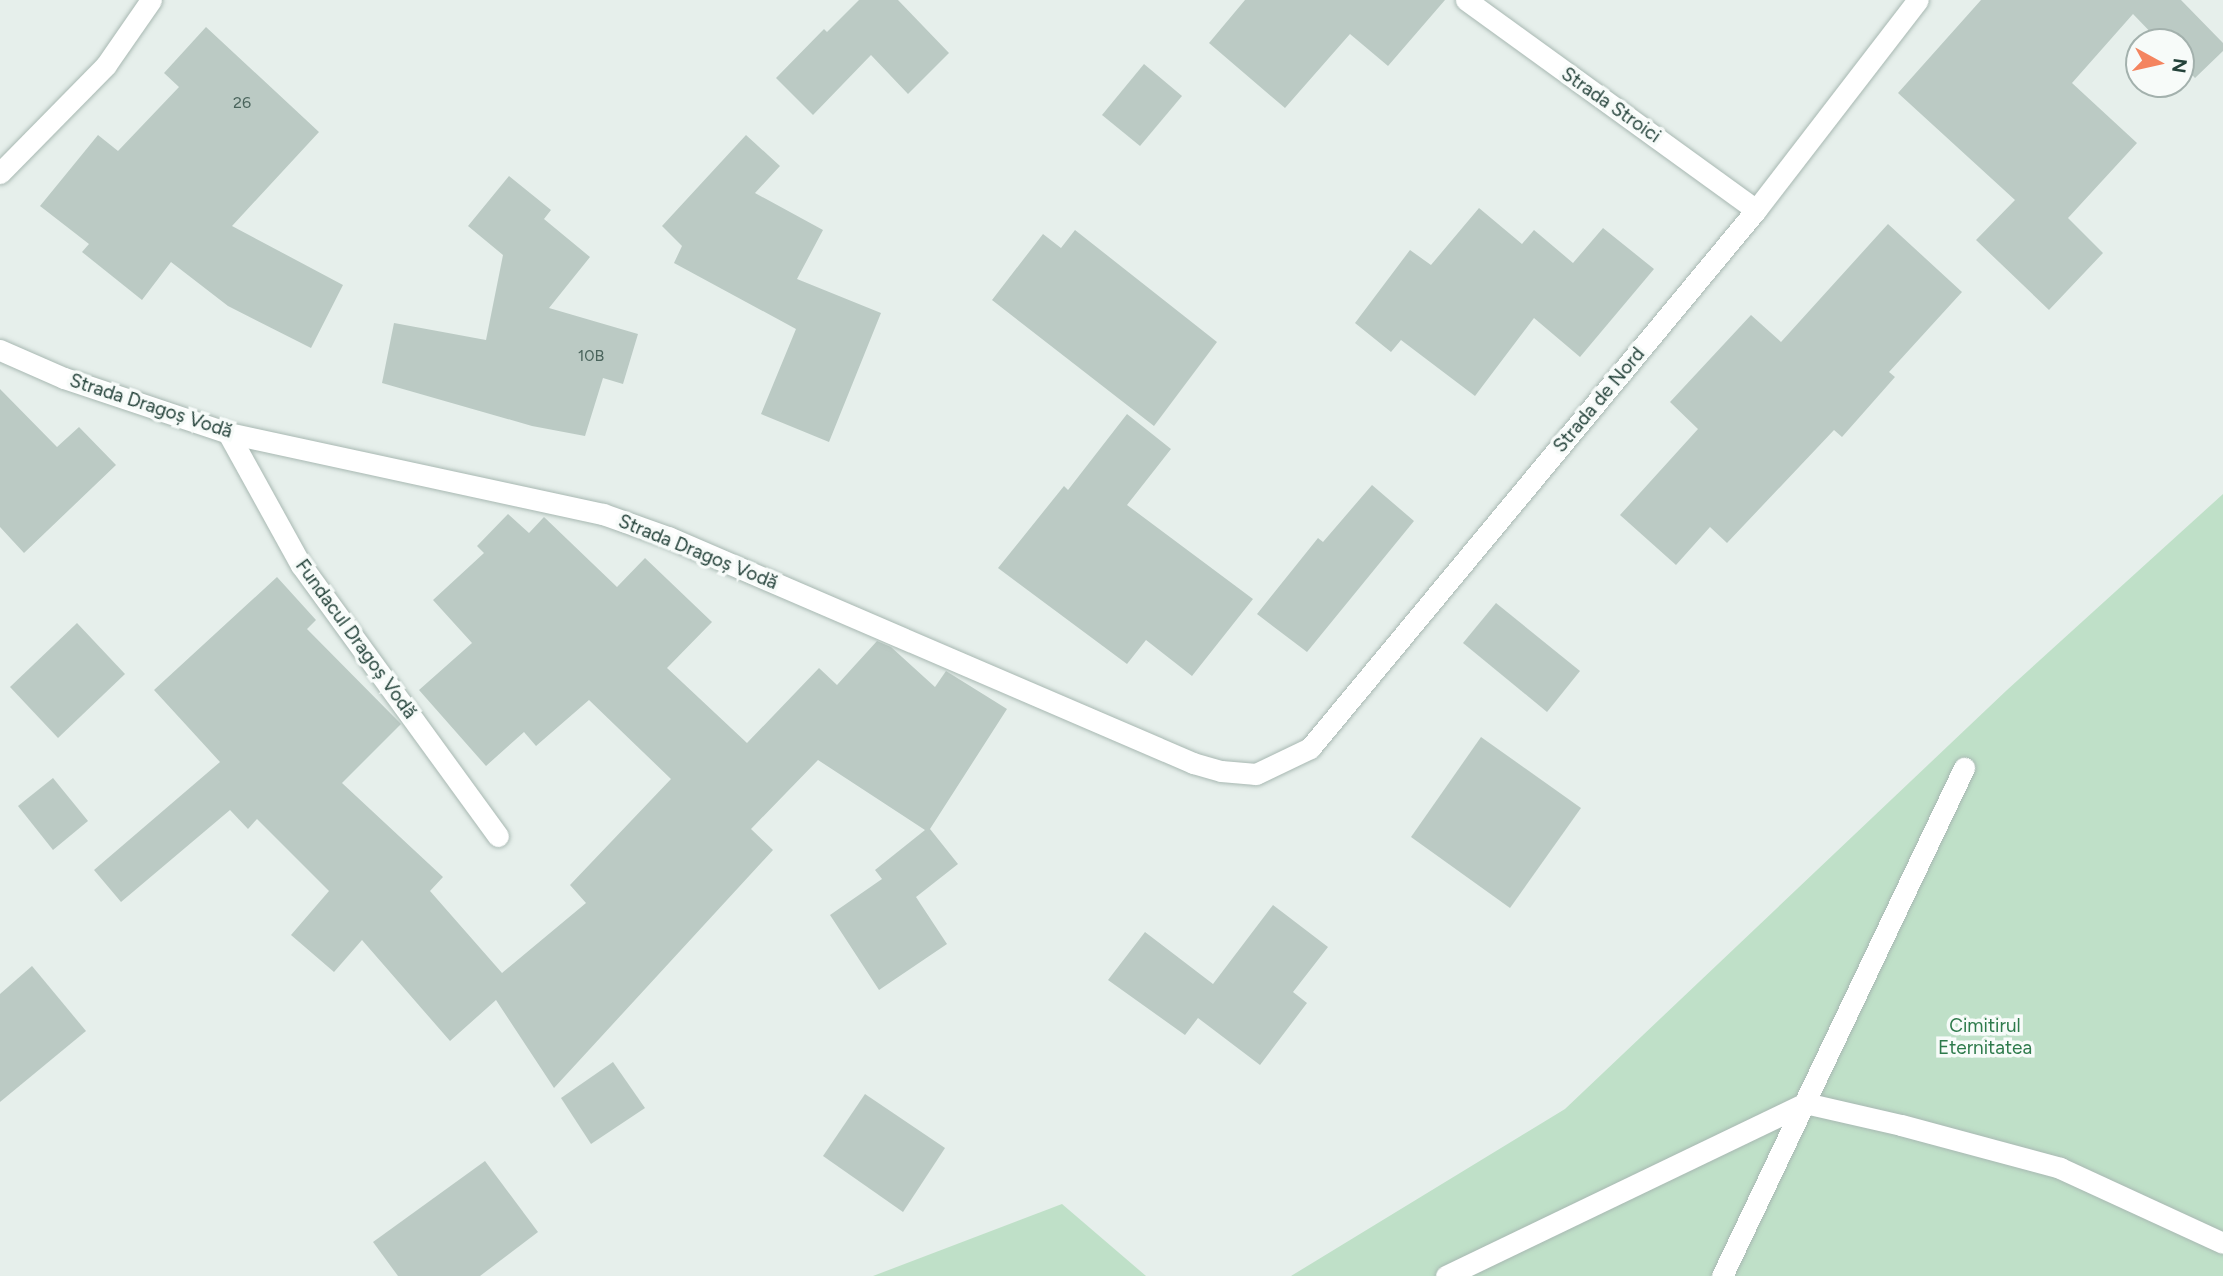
<!DOCTYPE html>
<meta charset="utf-8">
<style>
body{margin:0}
#map{position:relative;width:2223px;height:1276px;overflow:hidden;background:#e6efeb;font-family:Figtree,sans-serif}
div>[style]{position:absolute}
[style*='--x']{left:calc(var(--x)*1px);top:calc(var(--y)*1px);width:calc(var(--w)*1px);rotate:calc(var(--a)*1deg)}
.green>*{inset:0;background:#bfe0c8}
.building>*{inset:0;background:#bbcac4}
.roads{filter:drop-shadow(0 0 2px #a8b8b2) drop-shadow(0 0 2px #a8b8b2)}
.service>*{height:21px;margin:-10.5px;padding:0 10.5px;transform-origin:10.5px;border-radius:10.5px;background:#fff}
.minor>*{height:21px;margin:-10.5px;padding:0 10.5px;transform-origin:10.5px;border-radius:10.5px;background:#fff}
span{translate:-50% -50%;white-space:nowrap;text-align:center;line-height:1.15;-webkit-text-stroke:7px #f7fbf9;paint-order:stroke}
.number-label{font-size:16px;color:#4a645c}
.number-label span{-webkit-text-stroke-width:0}
.street-label{font-size:19px;color:#24423a}
.park-label{font-size:19px;color:#2d7a4b}
.north{position:absolute;left:2125px;top:28px;width:70px;height:70px;box-sizing:border-box;background:#f7fbf9;border:2px solid #a3b1ad;border-radius:50%;rotate:98deg;font-size:19px;font-weight:700;line-height:28px;text-align:center;color:#24423a}
.north::after{content:'';display:block;margin:auto;width:24px;height:32px;background:#f4845f;clip-path:polygon(50% 0,100% 100%,50% 72%,0 100%)}
</style>
<div id="map">
<div class="green">
<div style="clip-path:polygon(2223px 494px,2223px 1276px,1291px 1276px,1565px 1109px,2007px 690px)"></div>
<div style="clip-path:polygon(1062px 1204px,1146px 1276px,873px 1276px)"></div>
</div>
<div class="building">
<div style="clip-path:polygon(859px 0,898px 0,949px 53px,908px 94px,871px 55px,813px 115px,776px 78px,824px 29px,827px 32px)"></div>
<div style="clip-path:polygon(1245px 0,1445px 0,1388px 66px,1350px 34px,1285px 108px,1209px 43px)"></div>
<div style="clip-path:polygon(1981px 0,2181px 0,2223px 43px,2223px 51px,2195px 78px,2181px 63px,2181px 42px,2160px 42px,2133px 14px,2072px 83px,2137px 143px,2068px 218px,2103px 253px,2049px 310px,1976px 240px,2015px 200px,1898px 93px)"></div>
<div style="clip-path:polygon(206px 27px,319px 132px,232px 226px,343px 285px,311px 348px,228px 306px,171px 262px,142px 300px,82px 252px,89px 244px,40px 206px,98px 135px,118px 151px,179px 87px,164px 73px)"></div>
<div style="clip-path:polygon(1144px 64px,1182px 96px,1140px 146px,1102px 115px)"></div>
<div style="clip-path:polygon(746px 135px,780px 166px,755px 193px,823px 230px,797px 279px,881px 313px,829px 442px,761px 414px,796px 329px,674px 263px,682px 246px,662px 226px)"></div>
<div style="clip-path:polygon(509px 176px,551px 210px,544px 219px,590px 257px,549px 308px,638px 334px,623px 384px,603px 378px,585px 436px,532px 426px,382px 383px,394px 323px,486px 340px,503px 255px,468px 226px)"></div>
<div style="clip-path:polygon(1479px 208px,1522px 244px,1534px 230px,1573px 263px,1603px 228px,1654px 269px,1580px 357px,1534px 318px,1475px 396px,1401px 340px,1391px 352px,1355px 323px,1410px 250px,1431px 265px)"></div>
<div style="clip-path:polygon(1888px 224px,1962px 292px,1889px 372px,1895px 377px,1842px 437px,1834px 430px,1727px 543px,1710px 527px,1676px 565px,1620px 515px,1698px 429px,1670px 402px,1751px 315px,1781px 342px)"></div>
<div style="clip-path:polygon(1075px 230px,1217px 342px,1154px 426px,992px 300px,1043px 234px,1061px 248px)"></div>
<div style="clip-path:polygon(0 389px,57px 447px,79px 427px,116px 465px,24px 553px,0 527px)"></div>
<div style="clip-path:polygon(1127px 414px,1171px 449px,1127px 505px,1253px 599px,1192px 676px,1146px 640px,1127px 664px,998px 568px,1064px 486px,1068px 490px)"></div>
<div style="clip-path:polygon(1372px 485px,1414px 521px,1307px 652px,1257px 614px,1318px 538px,1323px 542px)"></div>
<div style="clip-path:polygon(508px 514px,529px 533px,544px 517px,617px 587px,645px 558px,712px 622px,667px 668px,747px 743px,819px 668px,837px 685px,877px 641px,891px 647px,935px 687px,946px 671px,1007px 709px,930px 829px,958px 864px,916px 897px,947px 944px,879px 990px,830px 915px,882px 879px,875px 870px,925px 830px,818px 760px,751px 829px,773px 850px,554px 1088px,496px 1000px,450px 1041px,362px 940px,334px 972px,291px 935px,329px 891px,257px 819px,248px 829px,230px 810px,121px 902px,94px 870px,220px 762px,154px 690px,277px 577px,316px 620px,307px 629px,401px 724px,342px 783px,443px 877px,430px 891px,502px 973px,586px 903px,570px 885px,671px 779px,589px 700px,536px 746px,524px 732px,486px 766px,419px 690px,472px 643px,433px 600px,484px 553px,477px 546px)"></div>
<div style="clip-path:polygon(1496px 603px,1580px 671px,1547px 712px,1463px 643px)"></div>
<div style="clip-path:polygon(77px 623px,125px 674px,58px 738px,10px 687px)"></div>
<div style="clip-path:polygon(1481px 737px,1581px 808px,1510px 908px,1411px 837px)"></div>
<div style="clip-path:polygon(53px 778px,88px 821px,53px 850px,18px 806px)"></div>
<div style="clip-path:polygon(1273px 905px,1328px 947px,1293px 992px,1307px 1003px,1260px 1065px,1198px 1018px,1185px 1035px,1108px 980px,1145px 932px,1213px 984px)"></div>
<div style="clip-path:polygon(32px 966px,86px 1031px,0 1102px,0 994px)"></div>
<div style="clip-path:polygon(613px 1062px,645px 1108px,591px 1144px,561px 1098px)"></div>
<div style="clip-path:polygon(865px 1094px,945px 1148px,903px 1212px,823px 1156px)"></div>
<div style="clip-path:polygon(485px 1161px,538px 1232px,480px 1276px,398px 1276px,373px 1242px)"></div>
</div>
<div class="roads">
<div class="service">
<div style="--x:228;--y:433;--w:151;--a:61.1"></div>
<div style="--x:301;--y:565;--w:335;--a:54"></div>
<div style="--x:1446;--y:1276;--w:399;--a:-25.7"></div>
<div style="--x:1805;--y:1103;--w:98;--a:12.9"></div>
<div style="--x:1901;--y:1125;--w:165;--a:15.1"></div>
<div style="--x:2060;--y:1168;--w:179;--a:24.7"></div>
<div style="--x:1722;--y:1276;--w:563;--a:-64.53"></div>
</div>
<div class="minor">
<div style="--x:1466;--y:0;--w:358;--a:35.9"></div>
<div style="--x:0;--y:173;--w:151;--a:-45.5"></div>
<div style="--x:106;--y:65;--w:79;--a:-55.3"></div>
<div style="--x:0;--y:350;--w:70;--a:23.6"></div>
<div style="--x:64;--y:378;--w:173;--a:18.5"></div>
<div style="--x:228;--y:433;--w:384;--a:12.2"></div>
<div style="--x:603;--y:514;--w:69;--a:19.5"></div>
<div style="--x:668;--y:537;--w:572;--a:23.29"></div>
<div style="--x:1193;--y:763;--w:29;--a:16"></div>
<div style="--x:1221;--y:771;--w:35;--a:5"></div>
<div style="--x:1256;--y:774;--w:60;--a:-25.7"></div>
<div style="--x:1310;--y:748;--w:699;--a:-50.34"></div>
<div style="--x:1756;--y:210;--w:265;--a:-52.4"></div>
</div>
</div>
<div class="number-label">
<span style="left:242px;top:103px">26</span>
<span style="left:591px;top:356px">10B</span>
</div>
<div class="street-label">
<span style="left:1611px;top:105px;rotate:35deg">Strada Stroici</span>
<span style="left:1599px;top:400px;rotate:-50deg">Strada de Nord</span>
<span style="left:151px;top:406px;rotate:18deg">Strada Dragoș Vodă</span>
<span style="left:698px;top:552px;rotate:22deg">Strada Dragoș Vodă</span>
<span style="left:356px;top:639px;rotate:54deg">Fundacul Dragoș Vodă</span>
</div>
<div class="park-label">
<span style="left:1985px;top:1037px">Cimitirul<br>Eternitatea</span>
</div>
<div class="north">N</div>
</div>
